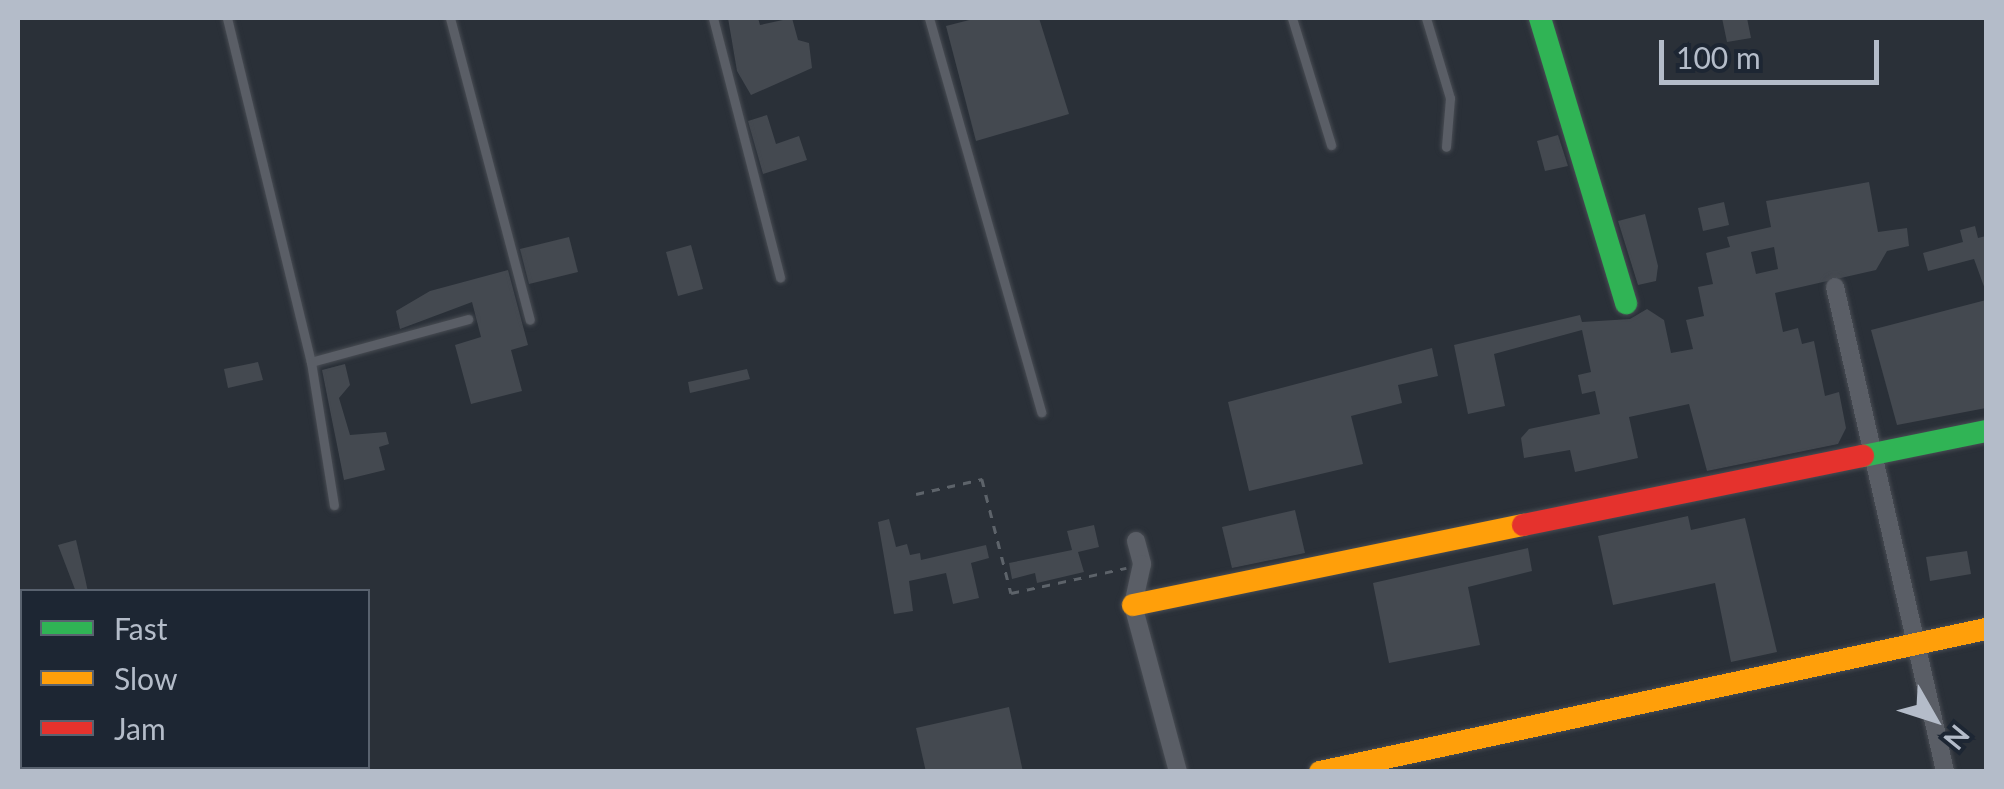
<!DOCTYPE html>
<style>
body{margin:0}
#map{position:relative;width:2004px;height:789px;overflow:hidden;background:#2a3038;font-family:Lato,sans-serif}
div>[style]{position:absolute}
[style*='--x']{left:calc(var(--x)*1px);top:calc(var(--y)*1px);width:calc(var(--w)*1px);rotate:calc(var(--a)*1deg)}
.building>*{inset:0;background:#444950}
.path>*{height:2.5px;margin-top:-1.25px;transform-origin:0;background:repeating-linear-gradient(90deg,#5d636a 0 8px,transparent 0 16px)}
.roads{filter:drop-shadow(0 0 2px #484c53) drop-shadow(0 0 2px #484c53)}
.lane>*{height:9px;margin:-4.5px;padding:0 4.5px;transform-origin:4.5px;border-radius:4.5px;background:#5a5e66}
.street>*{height:18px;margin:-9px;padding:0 9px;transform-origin:9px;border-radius:9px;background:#5a5e66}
.fast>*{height:22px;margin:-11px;padding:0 11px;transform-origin:11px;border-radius:11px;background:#30b455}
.slow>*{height:22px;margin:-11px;padding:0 11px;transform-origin:11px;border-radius:11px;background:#ff9f0a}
.jam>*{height:22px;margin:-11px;padding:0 11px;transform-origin:11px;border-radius:11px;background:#e5322d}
span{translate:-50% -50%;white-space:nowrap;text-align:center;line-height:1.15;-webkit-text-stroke:8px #1d2633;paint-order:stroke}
.frame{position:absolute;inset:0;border:20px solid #b4bcc9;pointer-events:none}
.legend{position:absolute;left:20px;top:589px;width:350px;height:180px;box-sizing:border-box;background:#1d2633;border:2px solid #59626f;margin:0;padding:12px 18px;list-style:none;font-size:30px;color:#b4bcc9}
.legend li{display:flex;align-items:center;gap:20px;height:50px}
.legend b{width:50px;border:2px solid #59626f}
.north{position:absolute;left:1884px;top:669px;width:100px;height:100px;-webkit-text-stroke:8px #1d2633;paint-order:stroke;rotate:129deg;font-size:28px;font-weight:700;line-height:40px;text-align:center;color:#b4bcc9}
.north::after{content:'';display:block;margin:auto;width:35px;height:45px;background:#b4bcc9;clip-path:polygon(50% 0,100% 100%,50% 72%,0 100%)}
.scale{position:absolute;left:1659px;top:40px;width:220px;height:45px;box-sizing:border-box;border:5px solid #b4bcc9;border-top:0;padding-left:12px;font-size:30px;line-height:35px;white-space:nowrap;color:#b4bcc9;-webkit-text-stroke:8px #1d2633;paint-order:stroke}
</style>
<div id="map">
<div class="building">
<div style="clip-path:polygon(728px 18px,758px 18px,760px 25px,792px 18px,798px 40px,809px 43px,812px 68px,751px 95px,737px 71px)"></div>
<div style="clip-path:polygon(977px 18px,1039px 18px,1069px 114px,976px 141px,946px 26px)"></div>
<div style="clip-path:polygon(1722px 18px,1747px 18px,1751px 38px,1727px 42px)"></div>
<div style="clip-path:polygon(767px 115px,776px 144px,799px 136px,807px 160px,763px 174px,748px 121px)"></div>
<div style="clip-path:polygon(1558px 135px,1568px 166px,1545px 171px,1537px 141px)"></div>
<div style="clip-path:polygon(evenodd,1869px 182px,1878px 232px,1907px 228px,1909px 246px,1887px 251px,1876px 270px,1775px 293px,1783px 332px,1798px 328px,1802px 344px,1814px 341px,1825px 396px,1839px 392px,1846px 428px,1838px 444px,1707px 471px,1689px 404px,1629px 417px,1638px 458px,1575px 472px,1570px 450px,1524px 458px,1521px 438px,1529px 429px,1600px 414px,1595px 391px,1582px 394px,1578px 375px,1591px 372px,1582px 330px,1494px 354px,1505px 406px,1468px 414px,1454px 345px,1580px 315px,1582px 322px,1630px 319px,1647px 309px,1664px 320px,1671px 353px,1693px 349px,1686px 320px,1704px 316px,1698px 287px,1713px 284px,1706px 253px,1730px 247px,1727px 237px,1771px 227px,1766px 201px,1869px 182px,1774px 247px,1778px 269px,1756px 274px,1751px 252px,1774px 247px)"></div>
<div style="clip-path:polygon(1724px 202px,1729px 225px,1703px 231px,1698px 208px)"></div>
<div style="clip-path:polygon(1645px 214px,1658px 266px,1656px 281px,1638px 285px,1618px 221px)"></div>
<div style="clip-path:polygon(1975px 226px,1978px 238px,1986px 236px,1986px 292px,1974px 259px,1928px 271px,1923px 253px,1963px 242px,1960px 230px)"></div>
<div style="clip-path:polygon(569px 237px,578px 272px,529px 284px,520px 249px)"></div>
<div style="clip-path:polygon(691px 245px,703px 289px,678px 296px,666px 252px)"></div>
<div style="clip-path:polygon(508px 270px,528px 345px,511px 350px,522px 391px,471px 404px,455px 345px,481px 337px,472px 302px,400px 329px,396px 311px,430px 291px)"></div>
<div style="clip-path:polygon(1986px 300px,1986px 408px,1897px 425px,1871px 330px)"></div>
<div style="clip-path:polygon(1432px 348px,1438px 376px,1398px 385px,1402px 403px,1351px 416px,1363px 464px,1249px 491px,1228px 402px)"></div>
<div style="clip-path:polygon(258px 362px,263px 380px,228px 388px,224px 369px)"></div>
<div style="clip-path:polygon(345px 364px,350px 385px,339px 398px,350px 435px,386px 432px,389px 444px,379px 447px,385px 470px,344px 480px,322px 370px)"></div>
<div style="clip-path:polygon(747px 369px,750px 379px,690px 393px,688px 382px)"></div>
<div style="clip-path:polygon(1295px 510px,1305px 553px,1232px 568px,1222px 527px)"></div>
<div style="clip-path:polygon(1688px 516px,1691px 530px,1745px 518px,1777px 652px,1731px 662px,1715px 583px,1613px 605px,1598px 536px)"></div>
<div style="clip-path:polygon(889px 519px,896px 547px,907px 544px,910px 555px,920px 553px,921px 560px,986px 545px,989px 558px,971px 563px,979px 598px,953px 604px,946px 573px,909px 581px,913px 611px,894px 614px,878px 522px)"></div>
<div style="clip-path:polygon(1094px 525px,1099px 547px,1078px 552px,1084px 572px,1037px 583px,1035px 573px,1012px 579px,1009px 563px,1072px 550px,1067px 531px)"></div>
<div style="clip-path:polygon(76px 540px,85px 578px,88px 592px,76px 592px,58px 545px)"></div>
<div style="clip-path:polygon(1528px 548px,1532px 571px,1468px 587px,1480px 645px,1389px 663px,1373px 583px)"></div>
<div style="clip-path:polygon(1967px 551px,1971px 574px,1930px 581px,1926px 557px)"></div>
<div style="clip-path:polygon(1009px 707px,1023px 772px,926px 772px,916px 728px)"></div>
</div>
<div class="path">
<div style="--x:916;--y:494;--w:68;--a:-12.8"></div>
<div style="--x:982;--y:479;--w:118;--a:75.7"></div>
<div style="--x:1011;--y:593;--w:118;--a:-12.3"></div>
</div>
<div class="roads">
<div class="lane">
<div style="--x:227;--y:18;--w:354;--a:76.3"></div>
<div style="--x:311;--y:362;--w:145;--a:80.9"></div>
<div style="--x:450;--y:18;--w:312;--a:75.2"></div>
<div style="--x:713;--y:18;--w:268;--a:75.5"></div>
<div style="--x:929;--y:18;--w:410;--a:74.1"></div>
<div style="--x:1292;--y:18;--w:133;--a:72.9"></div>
<div style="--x:1426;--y:18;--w:84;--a:73.3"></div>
<div style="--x:1450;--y:98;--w:49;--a:94.7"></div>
<div style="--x:311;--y:362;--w:163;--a:-15.3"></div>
</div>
<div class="street">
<div style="--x:1835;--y:287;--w:497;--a:77.2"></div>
<div style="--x:1136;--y:541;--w:24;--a:75"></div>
<div style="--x:1142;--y:564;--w:42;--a:102.4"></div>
<div style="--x:1133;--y:605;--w:173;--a:74.9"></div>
</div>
<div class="fast">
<div style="--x:1540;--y:18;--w:298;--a:73.2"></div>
<div style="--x:1863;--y:456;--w:126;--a:-11.5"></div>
</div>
<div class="slow">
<div style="--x:1133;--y:605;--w:398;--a:-11.6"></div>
<div style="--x:1320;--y:772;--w:681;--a:-12.12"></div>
</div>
<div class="jam">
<div style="--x:1523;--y:525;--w:347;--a:-11.5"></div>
</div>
</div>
<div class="frame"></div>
<ul class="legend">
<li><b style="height:12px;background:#30b455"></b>Fast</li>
<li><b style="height:12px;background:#ff9f0a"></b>Slow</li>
<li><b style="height:12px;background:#e5322d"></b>Jam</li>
</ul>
<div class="north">N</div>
<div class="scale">100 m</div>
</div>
